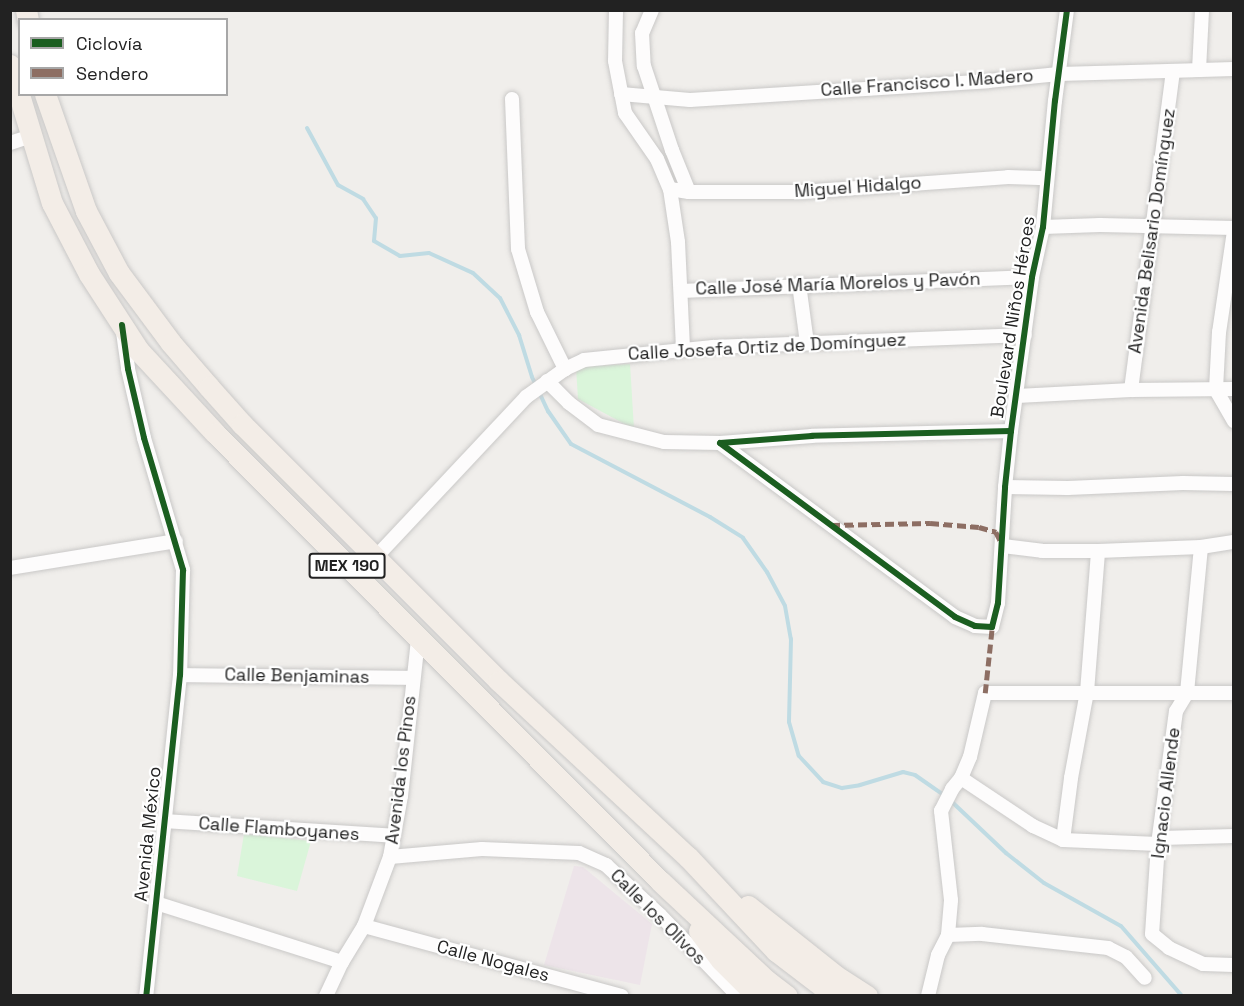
<!DOCTYPE html>
<meta charset="utf-8">
<style>
body{margin:0}
#map{position:relative;width:1244px;height:1006px;overflow:hidden;background:#f0eeeb;font-family:"Space Grotesk",sans-serif}
div>[style]{position:absolute}
[style*='--x']{left:calc(var(--x)*1px);top:calc(var(--y)*1px);width:calc(var(--w)*1px);rotate:calc(var(--a)*1deg)}
.industrial>*{inset:0;background:#ede4e9}
.park>*{inset:0;background:#daf5da}
.stream>*{height:4px;margin:-2px;padding:0 2px;transform-origin:2px;border-radius:2px;background:#bfdbe3}
.roads{filter:drop-shadow(0 0 2px #c9c8c7) drop-shadow(0 0 2px #c9c8c7)}
.street>*{height:14px;margin:-7px;padding:0 7px;transform-origin:7px;border-radius:7px;background:#fdfcfc}
.primary>*{height:21px;margin:-10.5px;padding:0 10.5px;transform-origin:10.5px;border-radius:10.5px;background:#f3ede7}
.quiet>*{height:4.5px;margin-top:-2.25px;transform-origin:0;background:repeating-linear-gradient(90deg,#8d6e63 0 9px,transparent 0 13.5px)}
.cycleway>*{height:6px;margin:-3px;padding:0 3px;transform-origin:3px;border-radius:3px;background:#1b5e20}
span{translate:-50% -50%;white-space:nowrap;text-align:center;line-height:1.15;-webkit-text-stroke:4.5px #fff;paint-order:stroke}
.shield-label span{padding:2px 4px;background:#fff;border:2px solid;border-radius:4px;-webkit-text-stroke-width:0}
.shield-label{font-size:16px;color:#222;font-weight:700}
.street-label{font-size:18px;color:#222}
.frame{position:absolute;inset:0;border:12px solid #222;pointer-events:none}
.legend{position:absolute;left:18px;top:18px;width:210px;height:78px;box-sizing:border-box;background:#fff;border:2px solid #a7a7a7;margin:0;padding:8px 10px;list-style:none;font-size:18px;color:#222}
.legend li{display:flex;align-items:center;gap:12px;height:30px}
.legend b{width:30px;border:2px solid #a7a7a7}
</style>
<div id="map">
<div class="industrial">
<div style="clip-path:polygon(574px 866px,583px 867px,652px 924px,640px 985px,544px 965px)"></div>
</div>
<div class="park">
<div style="clip-path:polygon(630px 364px,634px 429px,578px 399px,576px 367px)"></div>
<div style="clip-path:polygon(244px 834px,311px 841px,297px 891px,237px 876px)"></div>
</div>
<div class="stream">
<div style="--x:307;--y:128;--w:65;--a:61.5"></div>
<div style="--x:338;--y:185;--w:29;--a:29"></div>
<div style="--x:363;--y:199;--w:23;--a:56"></div>
<div style="--x:376;--y:218;--w:23;--a:95"></div>
<div style="--x:374;--y:241;--w:30;--a:30"></div>
<div style="--x:400;--y:256;--w:29;--a:-6"></div>
<div style="--x:429;--y:253;--w:48;--a:24.4"></div>
<div style="--x:473;--y:273;--w:37;--a:43"></div>
<div style="--x:500;--y:298;--w:42;--a:62.8"></div>
<div style="--x:519;--y:335;--w:44;--a:72.8"></div>
<div style="--x:532;--y:377;--w:38;--a:65"></div>
<div style="--x:548;--y:411;--w:40;--a:55.1"></div>
<div style="--x:571;--y:444;--w:157;--a:27.7"></div>
<div style="--x:710;--y:517;--w:39;--a:32"></div>
<div style="--x:743;--y:538;--w:42;--a:54.8"></div>
<div style="--x:767;--y:572;--w:38;--a:62"></div>
<div style="--x:785;--y:606;--w:34;--a:80"></div>
<div style="--x:791;--y:639;--w:83;--a:91.4"></div>
<div style="--x:789;--y:722;--w:35;--a:74"></div>
<div style="--x:799;--y:756;--w:35;--a:47"></div>
<div style="--x:823;--y:782;--w:20;--a:18"></div>
<div style="--x:842;--y:788;--w:18;--a:-9"></div>
<div style="--x:860;--y:785;--w:45;--a:-16.8"></div>
<div style="--x:903;--y:772;--w:12;--a:14"></div>
<div style="--x:915;--y:775;--w:37;--a:35"></div>
<div style="--x:951;--y:801;--w:76;--a:43.4"></div>
<div style="--x:1006;--y:853;--w:48;--a:38.3"></div>
<div style="--x:1044;--y:883;--w:88;--a:29.2"></div>
<div style="--x:1121;--y:926;--w:93;--a:48.9"></div>
</div>
<div class="roads">
<div class="street">
<div style="--x:616;--y:10;--w:51;--a:91.1"></div>
<div style="--x:615;--y:61;--w:53;--a:79.1"></div>
<div style="--x:625;--y:113;--w:56;--a:55.2"></div>
<div style="--x:657;--y:159;--w:33;--a:67"></div>
<div style="--x:670;--y:189;--w:54;--a:81.4"></div>
<div style="--x:678;--y:242;--w:107;--a:87.3"></div>
<div style="--x:652;--y:10;--w:25;--a:113"></div>
<div style="--x:642;--y:33;--w:33;--a:87"></div>
<div style="--x:644;--y:66;--w:89;--a:71.6"></div>
<div style="--x:672;--y:150;--w:45;--a:68"></div>
<div style="--x:1199;--y:70;--w:60;--a:-87.1"></div>
<div style="--x:621;--y:94;--w:69;--a:5"></div>
<div style="--x:690;--y:100;--w:299;--a:-3.6"></div>
<div style="--x:988;--y:81;--w:71;--a:-5.6"></div>
<div style="--x:1059;--y:74;--w:175;--a:-1.6"></div>
<div style="--x:512;--y:99;--w:150;--a:87.7"></div>
<div style="--x:518;--y:249;--w:66;--a:73.2"></div>
<div style="--x:537;--y:312;--w:64;--a:63.8"></div>
<div style="--x:10;--y:143;--w:22;--a:-18"></div>
<div style="--x:670;--y:189;--w:19;--a:9"></div>
<div style="--x:689;--y:192;--w:112;--a:0"></div>
<div style="--x:801;--y:192;--w:208;--a:-4.1"></div>
<div style="--x:1008;--y:177;--w:38;--a:2"></div>
<div style="--x:1043;--y:227;--w:57;--a:-2"></div>
<div style="--x:1100;--y:225;--w:134;--a:1.3"></div>
<div style="--x:1234;--y:231;--w:102;--a:98.4"></div>
<div style="--x:1219;--y:332;--w:58;--a:93"></div>
<div style="--x:1216;--y:390;--w:36;--a:60"></div>
<div style="--x:799;--y:284;--w:60;--a:82.3"></div>
<div style="--x:681;--y:291;--w:351;--a:-2.3"></div>
<div style="--x:123;--y:332;--w:37;--a:82"></div>
<div style="--x:128;--y:369;--w:71;--a:76.9"></div>
<div style="--x:144;--y:438;--w:138;--a:73.5"></div>
<div style="--x:183;--y:570;--w:105;--a:91.6"></div>
<div style="--x:180;--y:675;--w:323;--a:96"></div>
<div style="--x:547;--y:381;--w:31;--a:45"></div>
<div style="--x:569;--y:403;--w:36;--a:37"></div>
<div style="--x:598;--y:425;--w:68;--a:14.4"></div>
<div style="--x:664;--y:442;--w:56;--a:1"></div>
<div style="--x:1131;--y:390;--w:321;--a:-82.5"></div>
<div style="--x:1017;--y:396;--w:114;--a:-3"></div>
<div style="--x:1131;--y:390;--w:103;--a:-0.6"></div>
<div style="--x:1011;--y:431;--w:199;--a:178.6"></div>
<div style="--x:812;--y:436;--w:92;--a:175.6"></div>
<div style="--x:720;--y:443;--w:292;--a:36.5"></div>
<div style="--x:955;--y:617;--w:22;--a:24"></div>
<div style="--x:975;--y:626;--w:17;--a:3"></div>
<div style="--x:992;--y:627;--w:25;--a:-76"></div>
<div style="--x:998;--y:603;--w:116;--a:-86.5"></div>
<div style="--x:1005;--y:487;--w:56;--a:-83.9"></div>
<div style="--x:1011;--y:431;--w:155;--a:-82.2"></div>
<div style="--x:1032;--y:277;--w:51;--a:-77.6"></div>
<div style="--x:1043;--y:227;--w:127;--a:-84.6"></div>
<div style="--x:1055;--y:101;--w:92;--a:-82.5"></div>
<div style="--x:1005;--y:487;--w:63;--a:0.9"></div>
<div style="--x:1068;--y:488;--w:115;--a:-2.5"></div>
<div style="--x:1183;--y:483;--w:51;--a:1.1"></div>
<div style="--x:1003;--y:546;--w:39;--a:7"></div>
<div style="--x:1042;--y:551;--w:56;--a:0"></div>
<div style="--x:1098;--y:551;--w:103;--a:-2.2"></div>
<div style="--x:1201;--y:547;--w:33;--a:-9"></div>
<div style="--x:1201;--y:547;--w:147;--a:95.5"></div>
<div style="--x:1187;--y:693;--w:21;--a:121"></div>
<div style="--x:1176;--y:711;--w:134;--a:97.7"></div>
<div style="--x:1158;--y:844;--w:90;--a:93.8"></div>
<div style="--x:1152;--y:934;--w:22;--a:39"></div>
<div style="--x:1169;--y:948;--w:38;--a:25"></div>
<div style="--x:1203;--y:964;--w:31;--a:2"></div>
<div style="--x:375;--y:558;--w:221;--a:-46.8"></div>
<div style="--x:526;--y:397;--w:48;--a:-35.7"></div>
<div style="--x:565;--y:369;--w:21;--a:-25"></div>
<div style="--x:584;--y:360;--w:130;--a:-5.8"></div>
<div style="--x:713;--y:347;--w:312;--a:-2.2"></div>
<div style="--x:10;--y:568;--w:168;--a:-9.2"></div>
<div style="--x:180;--y:675;--w:233;--a:0.7"></div>
<div style="--x:961;--y:778;--w:87;--a:33.7"></div>
<div style="--x:1033;--y:826;--w:33;--a:25"></div>
<div style="--x:1063;--y:840;--w:63;--a:-82.6"></div>
<div style="--x:1071;--y:778;--w:87;--a:-79.5"></div>
<div style="--x:1087;--y:692;--w:141;--a:-85.5"></div>
<div style="--x:164;--y:821;--w:230;--a:3.7"></div>
<div style="--x:1161;--y:838;--w:73;--a:-1.6"></div>
<div style="--x:1063;--y:840;--w:95;--a:2.4"></div>
<div style="--x:390;--y:857;--w:92;--a:-5"></div>
<div style="--x:482;--y:849;--w:97;--a:2.4"></div>
<div style="--x:579;--y:853;--w:30;--a:24"></div>
<div style="--x:606;--y:865;--w:74;--a:42.8"></div>
<div style="--x:660;--y:915;--w:112;--a:46.1"></div>
<div style="--x:156;--y:903;--w:195;--a:17.6"></div>
<div style="--x:364;--y:926;--w:267;--a:15.2"></div>
<div style="--x:948;--y:935;--w:34;--a:-2"></div>
<div style="--x:982;--y:934;--w:127;--a:6.3"></div>
<div style="--x:1108;--y:948;--w:20;--a:27"></div>
<div style="--x:1126;--y:957;--w:28;--a:48"></div>
<div style="--x:326;--y:996;--w:38;--a:-65"></div>
<div style="--x:342;--y:962;--w:42;--a:-58.6"></div>
<div style="--x:364;--y:926;--w:74;--a:-69.4"></div>
<div style="--x:390;--y:857;--w:62;--a:-79.8"></div>
<div style="--x:401;--y:796;--w:158;--a:-83.8"></div>
<div style="--x:928;--y:996;--w:42;--a:-76.3"></div>
<div style="--x:938;--y:955;--w:22;--a:-63"></div>
<div style="--x:948;--y:935;--w:35;--a:-85"></div>
<div style="--x:951;--y:900;--w:90;--a:-96.4"></div>
<div style="--x:941;--y:811;--w:25;--a:-63"></div>
<div style="--x:952;--y:789;--w:14;--a:-51"></div>
<div style="--x:961;--y:778;--w:23;--a:-67"></div>
<div style="--x:970;--y:757;--w:66;--a:-76.8"></div>
<div style="--x:985;--y:693;--w:249;--a:0"></div>
</div>
<div class="primary">
<div style="--x:26;--y:10;--w:10;--a:79"></div>
<div style="--x:10;--y:65;--w:144;--a:73.1"></div>
<div style="--x:52;--y:203;--w:80;--a:62.5"></div>
<div style="--x:89;--y:274;--w:92;--a:57"></div>
<div style="--x:139;--y:351;--w:112;--a:47.2"></div>
<div style="--x:215;--y:433;--w:631;--a:45.19"></div>
<div style="--x:660;--y:881;--w:146;--a:43.1"></div>
<div style="--x:767;--y:981;--w:25;--a:37"></div>
<div style="--x:45;--y:94;--w:124;--a:70.7"></div>
<div style="--x:86;--y:211;--w:70;--a:62"></div>
<div style="--x:119;--y:273;--w:87;--a:53.4"></div>
<div style="--x:171;--y:343;--w:58;--a:49.2"></div>
<div style="--x:209;--y:387;--w:50;--a:48.3"></div>
<div style="--x:242;--y:424;--w:363;--a:45"></div>
<div style="--x:499;--y:681;--w:258;--a:43"></div>
<div style="--x:688;--y:857;--w:129;--a:46.9"></div>
<div style="--x:776;--y:951;--w:74;--a:37.3"></div>
<div style="--x:748;--y:906;--w:112;--a:38.5"></div>
<div style="--x:836;--y:976;--w:37;--a:33"></div>
<div style="--x:699;--y:931;--w:36;--a:53"></div>
<div style="--x:721;--y:960;--w:51;--a:45"></div>
</div>
</div>
<div class="quiet">
<div style="--x:831;--y:525;--w:99;--a:-1.2"></div>
<div style="--x:930;--y:523;--w:49;--a:4.7"></div>
<div style="--x:979;--y:527;--w:18;--a:16"></div>
<div style="--x:996;--y:532;--w:11;--a:63"></div>
<div style="--x:985;--y:693;--w:66;--a:-83.9"></div>
</div>
<div class="cycleway">
<div style="--x:122;--y:325;--w:44;--a:82.2"></div>
<div style="--x:128;--y:369;--w:71;--a:76.9"></div>
<div style="--x:144;--y:438;--w:138;--a:73.5"></div>
<div style="--x:183;--y:570;--w:105;--a:91.6"></div>
<div style="--x:180;--y:675;--w:323;--a:96"></div>
<div style="--x:1011;--y:431;--w:199;--a:178.6"></div>
<div style="--x:812;--y:436;--w:92;--a:175.6"></div>
<div style="--x:720;--y:443;--w:292;--a:36.5"></div>
<div style="--x:955;--y:617;--w:22;--a:24"></div>
<div style="--x:975;--y:626;--w:17;--a:3"></div>
<div style="--x:992;--y:627;--w:25;--a:-76"></div>
<div style="--x:998;--y:603;--w:116;--a:-86.5"></div>
<div style="--x:1005;--y:487;--w:56;--a:-83.9"></div>
<div style="--x:1011;--y:431;--w:155;--a:-82.2"></div>
<div style="--x:1032;--y:277;--w:51;--a:-77.6"></div>
<div style="--x:1043;--y:227;--w:127;--a:-84.6"></div>
<div style="--x:1055;--y:101;--w:92;--a:-82.5"></div>
</div>
<div class="shield-label">
<span style="left:347px;top:566px">MEX 190</span>
</div>
<div class="street-label">
<span style="left:927px;top:83px;rotate:-4deg">Calle Francisco I. Madero</span>
<span style="left:858px;top:187px;rotate:-4deg">Miguel Hidalgo</span>
<span style="left:1152px;top:231px;rotate:-82deg">Avenida Belisario Domínguez</span>
<span style="left:838px;top:284px;rotate:-2deg">Calle José María Morelos y Pavón</span>
<span style="left:1013px;top:317px;rotate:-81deg">Boulevard Niños Héroes</span>
<span style="left:767px;top:347px;rotate:-3deg">Calle Josefa Ortiz de Domínguez</span>
<span style="left:297px;top:676px;rotate:1deg">Calle Benjaminas</span>
<span style="left:401px;top:770px;rotate:-83deg">Avenida los Pinos</span>
<span style="left:1166px;top:793px;rotate:-83deg">Ignacio Allende</span>
<span style="left:279px;top:829px;rotate:4deg">Calle Flamboyanes</span>
<span style="left:148px;top:834px;rotate:-84deg">Avenida México</span>
<span style="left:658px;top:917px;rotate:45deg">Calle los Olivos</span>
<span style="left:493px;top:961px;rotate:15deg">Calle Nogales</span>
</div>
<div class="frame"></div>
<ul class="legend">
<li><b style="height:8px;background:#1b5e20"></b>Ciclovía</li>
<li><b style="height:8px;background:#8d6e63"></b>Sendero</li>
</ul>
</div>
